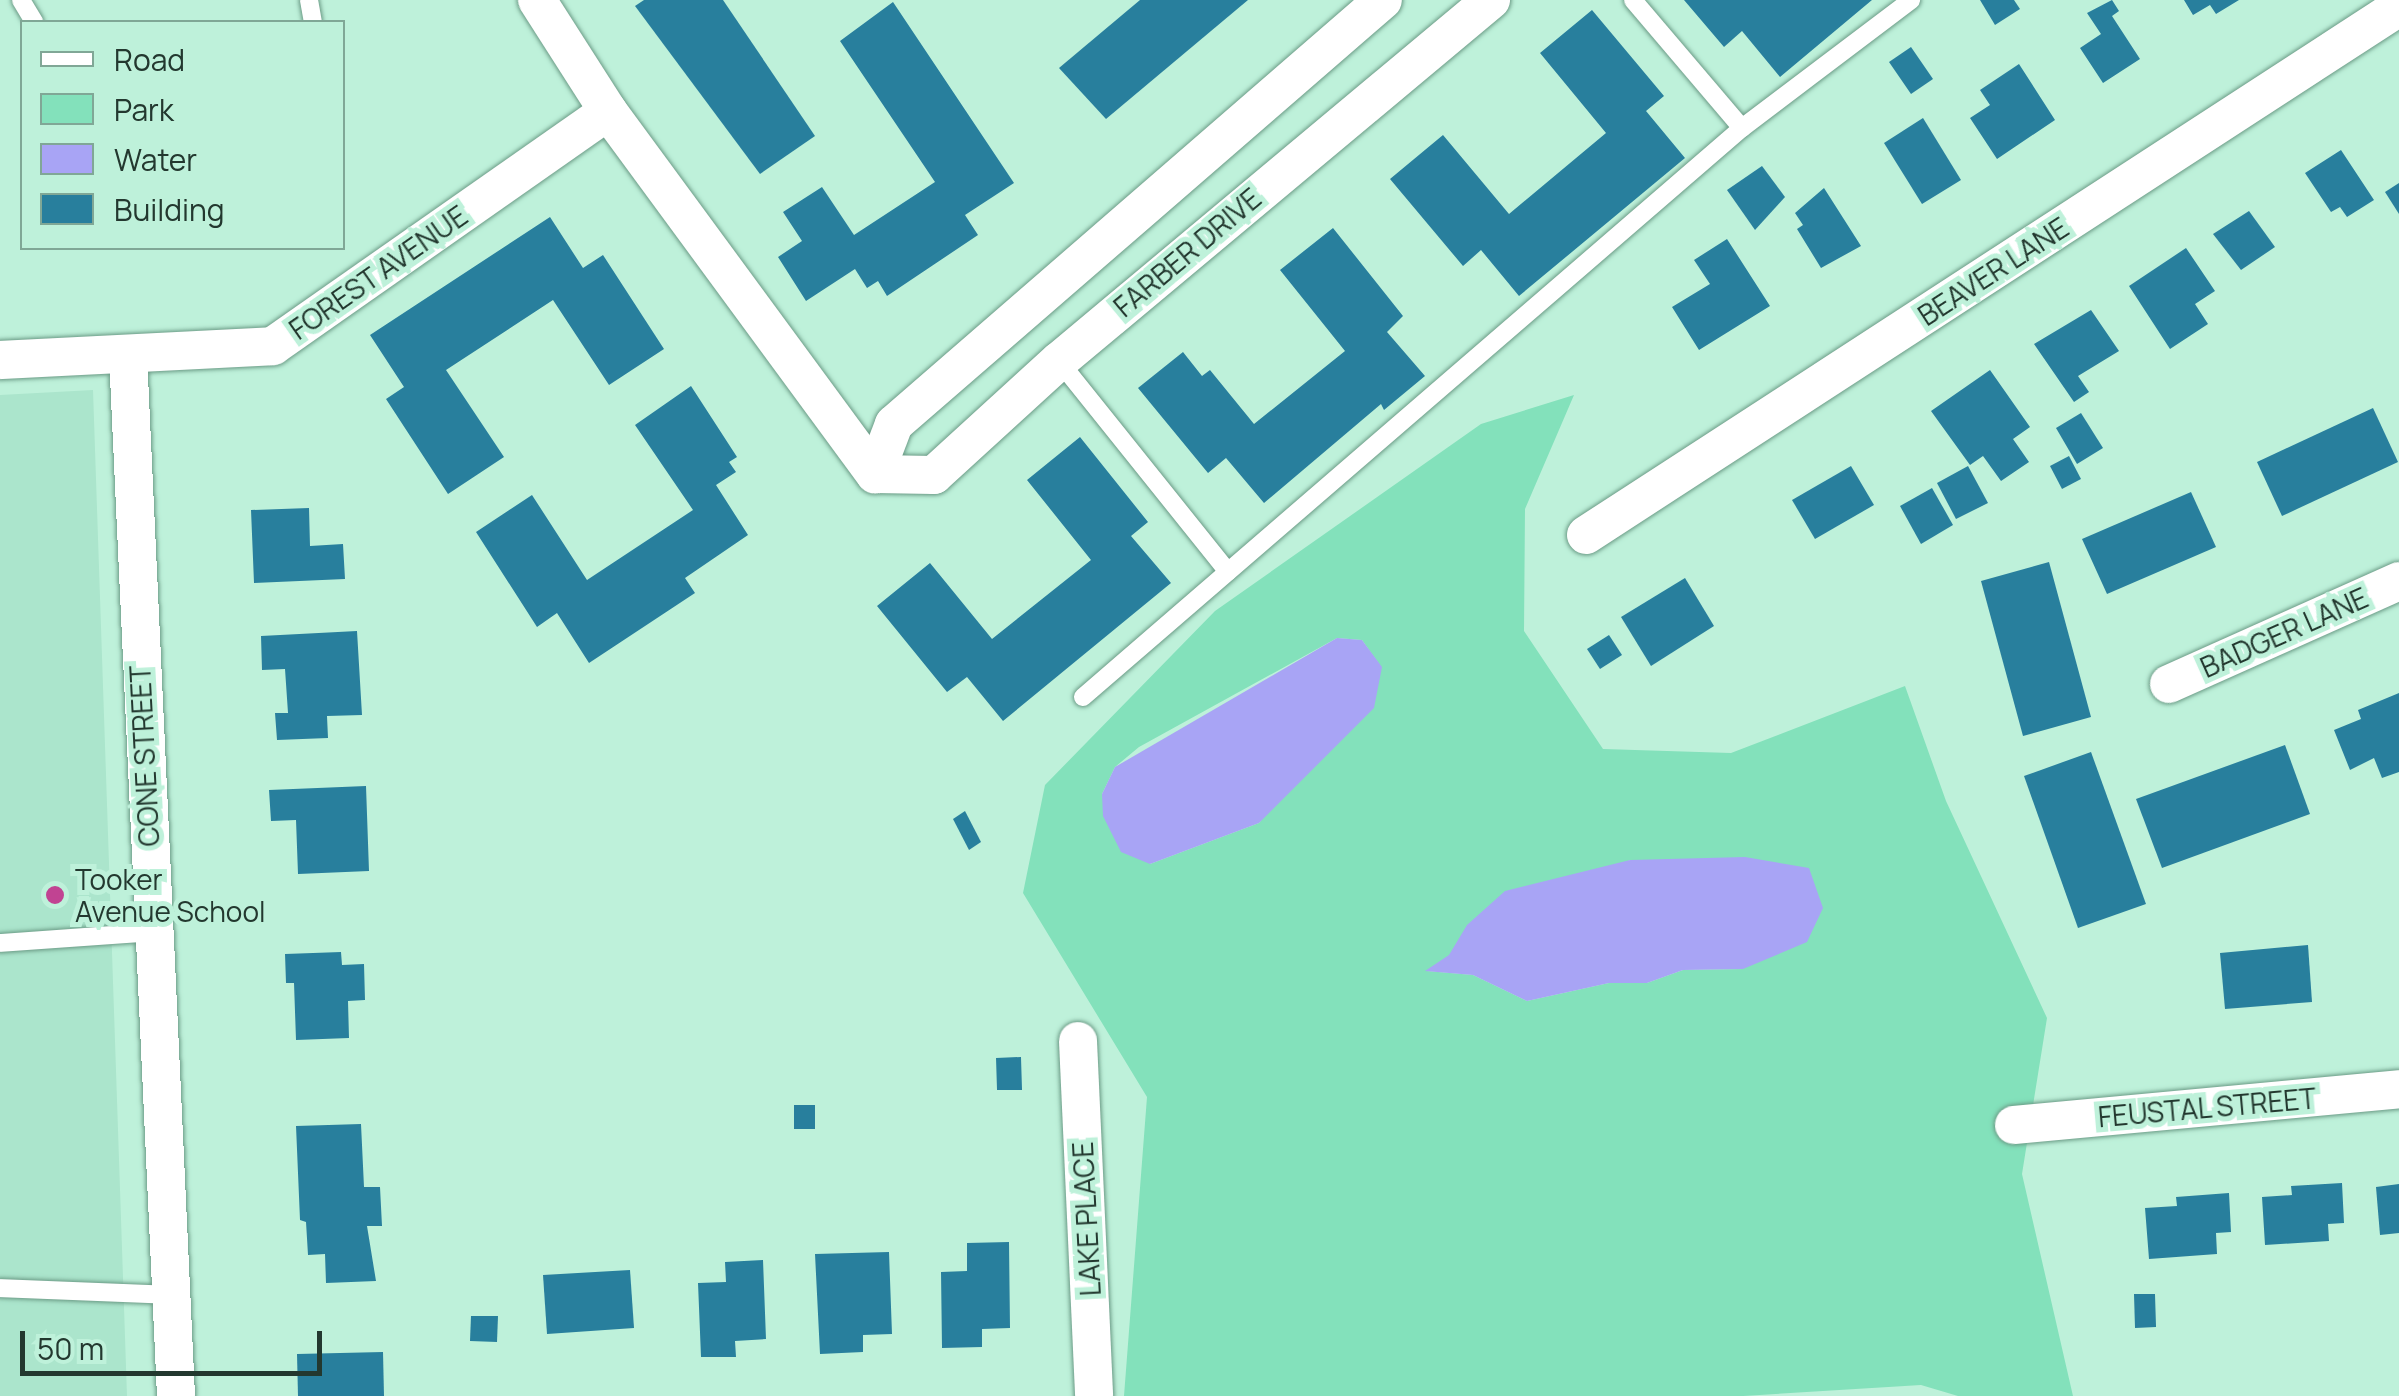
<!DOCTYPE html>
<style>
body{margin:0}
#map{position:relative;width:2399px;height:1396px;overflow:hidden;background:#bef1da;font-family:Manrope,sans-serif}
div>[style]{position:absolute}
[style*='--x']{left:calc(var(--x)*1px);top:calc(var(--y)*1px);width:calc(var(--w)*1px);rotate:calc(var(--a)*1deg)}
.built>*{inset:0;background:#abe5cc}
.green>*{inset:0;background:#83e1bb}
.water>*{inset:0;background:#a8a4f5}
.building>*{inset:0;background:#287f9d}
.roads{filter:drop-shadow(0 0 2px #6b9b86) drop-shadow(0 0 2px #6b9b86)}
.lane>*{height:18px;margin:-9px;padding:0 9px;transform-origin:9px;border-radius:9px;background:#fff}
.street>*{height:38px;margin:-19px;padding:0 19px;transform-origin:19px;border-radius:19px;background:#fff}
.dots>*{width:28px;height:28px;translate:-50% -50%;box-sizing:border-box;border:5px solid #bef1da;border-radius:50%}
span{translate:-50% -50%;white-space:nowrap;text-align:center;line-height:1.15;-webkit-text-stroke:10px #bef1da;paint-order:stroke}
.street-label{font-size:28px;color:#23382f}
.poi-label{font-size:28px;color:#23382f}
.left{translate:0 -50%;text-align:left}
.legend{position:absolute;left:20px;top:20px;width:325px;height:230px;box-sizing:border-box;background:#bef1da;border:2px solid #80a796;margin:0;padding:12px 18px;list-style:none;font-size:30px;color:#23382f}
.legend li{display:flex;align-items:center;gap:20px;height:50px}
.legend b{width:50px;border:2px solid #80a796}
.scale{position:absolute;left:20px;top:1331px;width:302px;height:45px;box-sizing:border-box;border:5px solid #23382f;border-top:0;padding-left:12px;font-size:30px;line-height:35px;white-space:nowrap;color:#23382f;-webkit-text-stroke:8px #bef1da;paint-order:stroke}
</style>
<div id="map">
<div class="built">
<div style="clip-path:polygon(93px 390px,127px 1396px,0 1396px,0 395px)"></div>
</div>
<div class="green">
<div style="clip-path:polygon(evenodd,1574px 395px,1525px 509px,1524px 631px,1603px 749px,1731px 753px,1905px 686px,1946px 801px,2047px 1018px,2022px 1174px,2073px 1396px,1958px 1396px,1921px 1385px,1743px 1396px,1124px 1396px,1147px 1097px,1023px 893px,1045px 785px,1215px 611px,1481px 424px,1574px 395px,1337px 638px,1362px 640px,1381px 667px,1259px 823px,1150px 864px,1102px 794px,1115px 767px,1139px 747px,1337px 638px,1574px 395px,1630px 860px,1677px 862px,1743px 969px,1683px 970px,1647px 983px,1609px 983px,1527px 1001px,1473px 975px,1427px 971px,1630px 860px)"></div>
</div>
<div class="water">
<div style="clip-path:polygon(1337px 638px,1362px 640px,1382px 667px,1374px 708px,1259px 823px,1150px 864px,1121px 852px,1103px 816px,1102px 794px,1115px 767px)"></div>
<div style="clip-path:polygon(1745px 857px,1809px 868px,1823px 908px,1807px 942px,1743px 969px,1683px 970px,1647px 983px,1609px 983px,1527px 1001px,1473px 975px,1425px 971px,1449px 955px,1467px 925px,1505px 891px,1630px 860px)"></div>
</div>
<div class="building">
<div style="clip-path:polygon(644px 0,723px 0,815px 136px,760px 174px,635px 6px)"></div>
<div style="clip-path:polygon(1140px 0,1248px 0,1106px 119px,1059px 68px)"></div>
<div style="clip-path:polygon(1684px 0,1872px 0,1780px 77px,1742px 31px,1724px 47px)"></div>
<div style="clip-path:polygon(1980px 0,2014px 0,2020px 9px,1995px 25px)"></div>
<div style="clip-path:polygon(2112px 0,2119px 11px,2112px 16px,2140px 59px,2103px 83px,2080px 48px,2101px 34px,2087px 13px)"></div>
<div style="clip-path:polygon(2184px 0,2239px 0,2216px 14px,2210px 5px,2193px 15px)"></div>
<div style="clip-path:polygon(893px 2px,1014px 183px,965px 215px,978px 235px,887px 296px,878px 281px,867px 288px,855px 269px,806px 301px,778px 257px,802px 241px,783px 212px,822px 187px,854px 235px,935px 182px,840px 41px)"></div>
<div style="clip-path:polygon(1592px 10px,1664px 96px,1646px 111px,1685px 158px,1519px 296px,1481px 250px,1463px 266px,1390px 179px,1443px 135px,1509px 214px,1606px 133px,1540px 53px)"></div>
<div style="clip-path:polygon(1911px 47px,1933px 79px,1911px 94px,1889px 62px)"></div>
<div style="clip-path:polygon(2019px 64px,2055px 120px,1997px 159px,1970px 118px,1990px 105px,1980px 90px)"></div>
<div style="clip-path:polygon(1923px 118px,1961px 180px,1922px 204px,1884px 143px)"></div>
<div style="clip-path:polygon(2341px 150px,2374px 200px,2347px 217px,2340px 207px,2331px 212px,2305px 173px)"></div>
<div style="clip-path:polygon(1762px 166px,1785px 197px,1755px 230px,1727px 190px)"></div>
<div style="clip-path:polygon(2399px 183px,2399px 214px,2385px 192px)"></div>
<div style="clip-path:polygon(1824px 188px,1861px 246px,1821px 268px,1797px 229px,1803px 225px,1795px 213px)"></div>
<div style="clip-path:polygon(2249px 211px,2275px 247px,2241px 270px,2213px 234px)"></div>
<div style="clip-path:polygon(550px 217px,583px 268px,603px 255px,664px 349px,609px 385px,553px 300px,446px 370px,504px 457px,448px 494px,386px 399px,404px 387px,370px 335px)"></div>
<div style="clip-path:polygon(1333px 228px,1403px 316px,1387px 332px,1425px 376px,1384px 410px,1381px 404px,1264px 503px,1226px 458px,1208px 473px,1138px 388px,1183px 352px,1202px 376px,1210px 370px,1254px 424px,1345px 351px,1280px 270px)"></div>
<div style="clip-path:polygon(1727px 239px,1770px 306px,1699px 350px,1672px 307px,1710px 284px,1694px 260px)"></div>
<div style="clip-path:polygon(2186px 248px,2215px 291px,2195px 304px,2208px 324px,2170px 349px,2129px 286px)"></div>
<div style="clip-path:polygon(2091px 310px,2119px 351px,2078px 376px,2089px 392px,2074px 402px,2034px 344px)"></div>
<div style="clip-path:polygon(1990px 370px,2030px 427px,2013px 439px,2029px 462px,2001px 481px,1983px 456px,1970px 465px,1931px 411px)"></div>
<div style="clip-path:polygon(691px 386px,737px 457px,729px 462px,736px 472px,716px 485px,748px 535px,685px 578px,695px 593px,589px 663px,557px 613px,537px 627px,476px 532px,532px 495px,587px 580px,693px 510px,635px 425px)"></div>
<div style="clip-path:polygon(2373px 408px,2398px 462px,2282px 516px,2257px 462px)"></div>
<div style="clip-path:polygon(2081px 413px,2103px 448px,2077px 464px,2056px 428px)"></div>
<div style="clip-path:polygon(1080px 437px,1148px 522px,1131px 536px,1171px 583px,1003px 721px,967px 677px,947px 692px,877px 606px,930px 563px,992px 639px,1091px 560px,1027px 480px)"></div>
<div style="clip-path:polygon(2069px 456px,2081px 479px,2062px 489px,2050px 466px)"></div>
<div style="clip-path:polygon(1851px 466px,1874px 505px,1815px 539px,1792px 500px)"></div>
<div style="clip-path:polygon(1968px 466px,1988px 503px,1956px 519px,1937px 483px)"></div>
<div style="clip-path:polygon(1932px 488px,1953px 525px,1921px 544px,1900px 506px)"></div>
<div style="clip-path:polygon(2191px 492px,2216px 547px,2107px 594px,2082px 539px)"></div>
<div style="clip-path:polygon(309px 508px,310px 546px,343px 544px,345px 579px,254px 583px,251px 510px)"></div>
<div style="clip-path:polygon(2049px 562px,2091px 717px,2023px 736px,1981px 581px)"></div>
<div style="clip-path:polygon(1685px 578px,1714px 626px,1651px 666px,1621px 617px)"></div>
<div style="clip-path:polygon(357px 631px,362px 715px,327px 716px,328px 738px,277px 740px,275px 713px,288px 713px,285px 669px,262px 670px,261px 636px)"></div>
<div style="clip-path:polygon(1609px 635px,1622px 655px,1600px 669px,1587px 649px)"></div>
<div style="clip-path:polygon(2399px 693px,2399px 772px,2382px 778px,2374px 758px,2350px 770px,2334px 730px,2361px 719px,2358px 710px)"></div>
<div style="clip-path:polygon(2285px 745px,2310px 814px,2162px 868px,2136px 799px)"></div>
<div style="clip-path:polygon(2091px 752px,2146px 904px,2078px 928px,2024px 776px)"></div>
<div style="clip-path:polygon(366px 786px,369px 871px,298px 874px,296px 820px,271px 821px,269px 790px)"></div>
<div style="clip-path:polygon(965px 811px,981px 842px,969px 850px,953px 819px)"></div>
<div style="clip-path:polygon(2308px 945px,2312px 1002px,2225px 1009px,2220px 953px)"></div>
<div style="clip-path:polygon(341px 952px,342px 965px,364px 964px,365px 1000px,348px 1001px,349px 1038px,296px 1040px,294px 983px,286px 983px,285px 954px)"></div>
<div style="clip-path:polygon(1021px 1057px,1022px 1090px,997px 1090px,996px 1058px)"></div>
<div style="clip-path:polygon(794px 1105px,815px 1105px,815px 1129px,794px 1129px)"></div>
<div style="clip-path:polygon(361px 1124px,364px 1187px,380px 1187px,382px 1226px,367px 1226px,376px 1281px,326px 1283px,325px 1254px,308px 1255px,306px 1222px,300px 1220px,296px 1126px)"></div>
<div style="clip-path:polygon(2342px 1183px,2344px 1223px,2328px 1224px,2329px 1241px,2265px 1245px,2262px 1197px,2292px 1195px,2291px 1186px)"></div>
<div style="clip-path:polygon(2399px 1184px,2399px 1233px,2380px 1235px,2376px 1187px)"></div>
<div style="clip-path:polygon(2229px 1193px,2231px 1232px,2216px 1233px,2217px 1254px,2149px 1259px,2145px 1208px,2177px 1206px,2176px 1197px)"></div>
<div style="clip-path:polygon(1009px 1242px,1010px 1328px,982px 1329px,982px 1347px,942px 1348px,941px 1272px,967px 1271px,967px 1243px)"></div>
<div style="clip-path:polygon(889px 1252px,892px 1334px,863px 1335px,863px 1352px,820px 1354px,815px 1254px)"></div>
<div style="clip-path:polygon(763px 1260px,766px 1339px,735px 1341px,736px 1357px,701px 1357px,698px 1283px,726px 1282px,725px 1262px)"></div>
<div style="clip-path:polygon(630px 1270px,634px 1328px,547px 1334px,543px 1275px)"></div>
<div style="clip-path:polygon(2134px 1294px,2155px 1294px,2156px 1327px,2135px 1328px)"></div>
<div style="clip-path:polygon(471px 1316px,498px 1316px,497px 1342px,470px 1341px)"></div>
<div style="clip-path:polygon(383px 1352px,384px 1396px,298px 1396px,297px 1354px)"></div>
</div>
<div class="roads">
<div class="lane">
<div style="--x:21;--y:0;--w:26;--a:59"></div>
<div style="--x:309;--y:0;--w:22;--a:80"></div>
<div style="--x:1633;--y:0;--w:168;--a:49.6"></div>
<div style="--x:1059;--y:361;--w:270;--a:51.3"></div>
<div style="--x:1083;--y:697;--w:871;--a:-40.81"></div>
<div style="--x:1742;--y:128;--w:212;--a:-37.1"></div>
<div style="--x:0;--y:943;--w:153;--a:-4.1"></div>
<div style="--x:0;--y:1288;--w:171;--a:2.3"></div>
</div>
<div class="street">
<div style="--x:537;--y:0;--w:132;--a:57.4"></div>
<div style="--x:608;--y:111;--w:451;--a:53.7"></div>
<div style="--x:128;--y:355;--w:1042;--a:87.36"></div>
<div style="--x:0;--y:360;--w:273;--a:-2.9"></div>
<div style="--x:273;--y:346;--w:409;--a:-35"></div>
<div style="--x:875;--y:474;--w:59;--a:1"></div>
<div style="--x:934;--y:475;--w:169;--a:-42.4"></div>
<div style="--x:1059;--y:361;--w:563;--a:-39.88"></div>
<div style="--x:875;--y:474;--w:53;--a:-69.2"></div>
<div style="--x:894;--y:424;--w:647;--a:-40.93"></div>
<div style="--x:1586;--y:535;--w:969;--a:-33"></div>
<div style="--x:2169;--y:684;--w:252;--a:-24.1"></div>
<div style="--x:1078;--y:1041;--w:355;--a:87.4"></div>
<div style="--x:2014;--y:1125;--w:387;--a:-5.3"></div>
</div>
</div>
<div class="dots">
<div style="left:55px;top:895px;background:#c14392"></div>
</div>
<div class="street-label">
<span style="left:1187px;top:252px;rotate:-40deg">FARBER DRIVE</span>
<span style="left:1993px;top:271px;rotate:-33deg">BEAVER LANE</span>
<span style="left:378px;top:272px;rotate:-35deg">FOREST AVENUE</span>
<span style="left:2284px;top:632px;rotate:-24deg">BADGER LANE</span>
<span style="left:144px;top:756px;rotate:-93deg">CONE STREET</span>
<span style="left:2207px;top:1107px;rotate:-5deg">FEUSTAL STREET</span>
<span style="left:1086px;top:1219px;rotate:-93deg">LAKE PLACE</span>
</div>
<div class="poi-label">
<span class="left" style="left:75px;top:895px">Tooker<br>Avenue School</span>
</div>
<ul class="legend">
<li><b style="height:12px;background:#fff"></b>Road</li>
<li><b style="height:28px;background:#83e1bb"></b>Park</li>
<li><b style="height:28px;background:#a8a4f5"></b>Water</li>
<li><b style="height:28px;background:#287f9d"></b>Building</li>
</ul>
<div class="scale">50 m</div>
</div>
